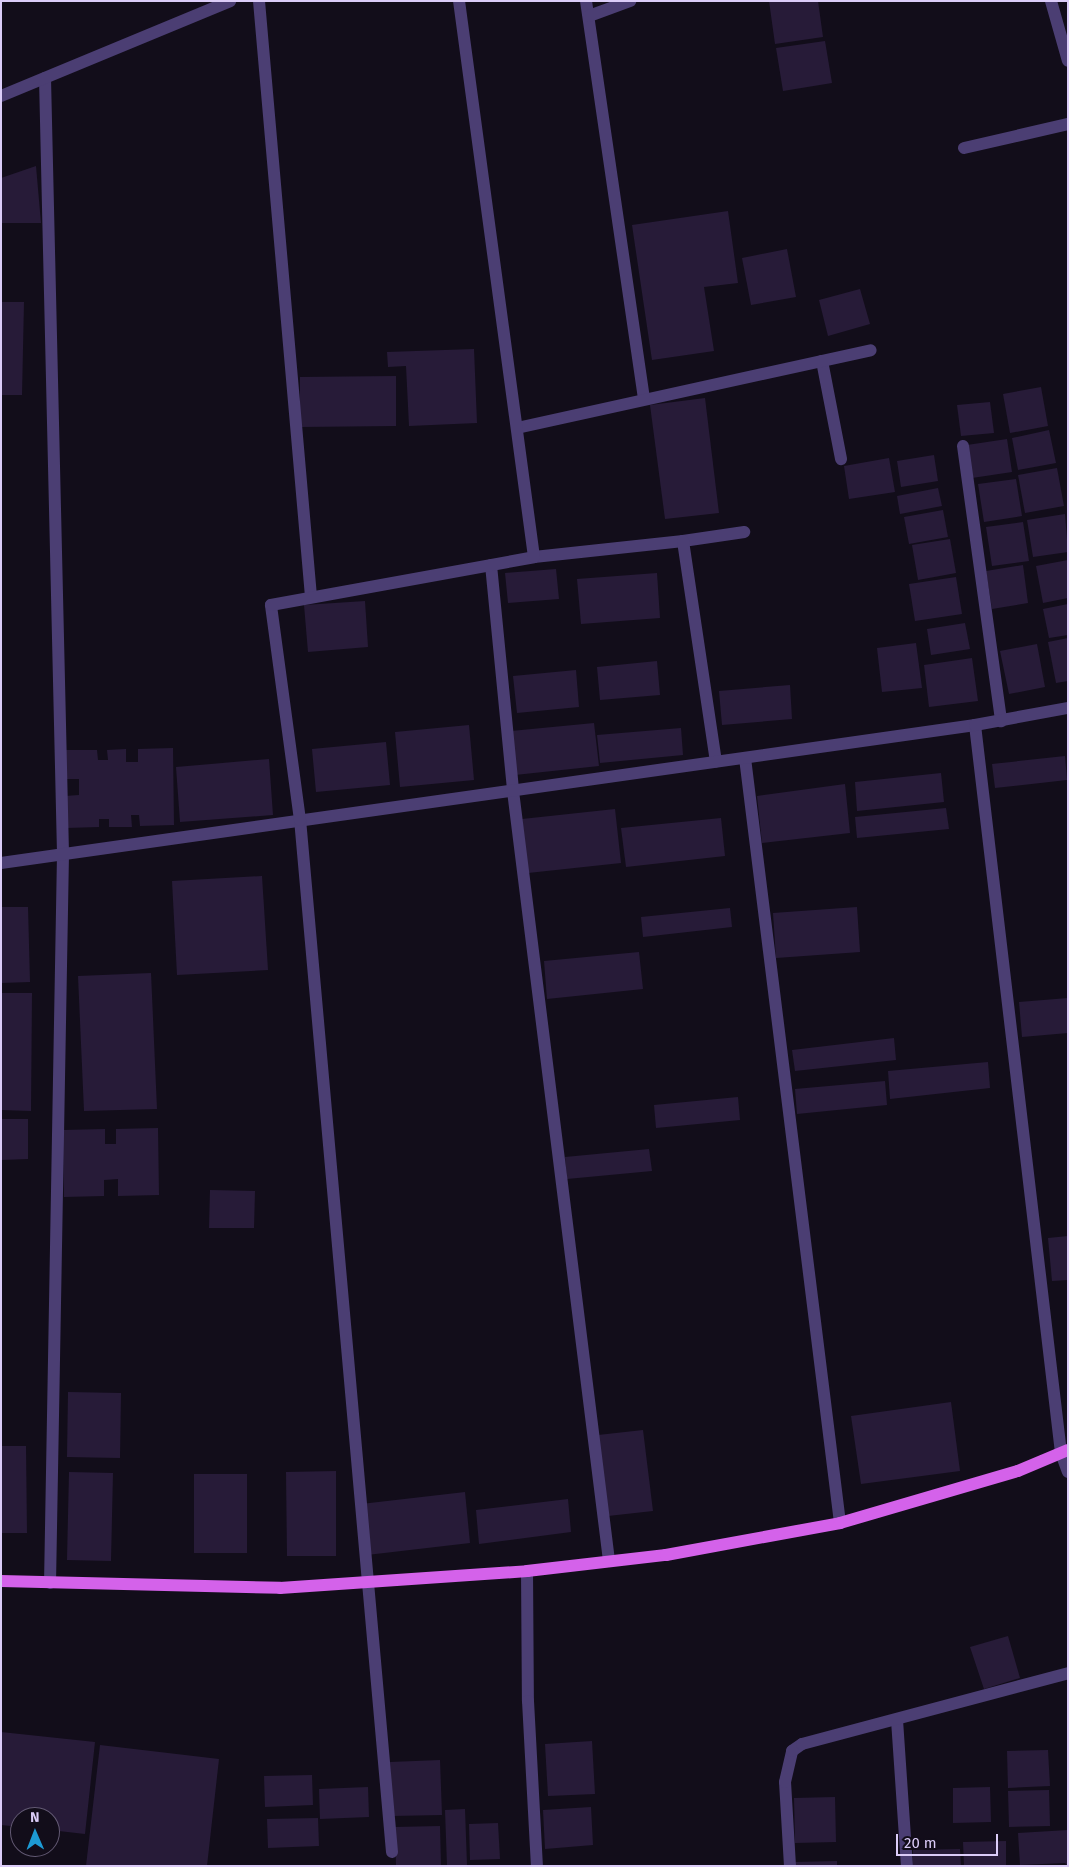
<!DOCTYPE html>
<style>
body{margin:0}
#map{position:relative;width:1069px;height:1867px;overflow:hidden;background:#120d1a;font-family:"Fira Sans",sans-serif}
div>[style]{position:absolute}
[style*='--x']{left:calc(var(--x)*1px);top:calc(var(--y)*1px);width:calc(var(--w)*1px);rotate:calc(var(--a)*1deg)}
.building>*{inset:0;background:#271b38}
.minor>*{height:12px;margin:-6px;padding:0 6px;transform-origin:6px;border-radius:6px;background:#4b3e73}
.major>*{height:12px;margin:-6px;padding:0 6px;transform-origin:6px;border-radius:6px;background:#d462ea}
span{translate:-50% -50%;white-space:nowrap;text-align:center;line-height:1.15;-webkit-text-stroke:5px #120d1a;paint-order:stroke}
.frame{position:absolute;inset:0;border:2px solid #dbccf8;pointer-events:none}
.north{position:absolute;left:10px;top:1807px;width:50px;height:50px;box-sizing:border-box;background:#120d1a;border:1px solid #625973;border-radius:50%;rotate:359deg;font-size:14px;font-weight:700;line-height:20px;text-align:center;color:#dbccf8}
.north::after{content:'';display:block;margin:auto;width:18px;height:22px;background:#1d9ad4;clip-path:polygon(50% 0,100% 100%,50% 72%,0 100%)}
.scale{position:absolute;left:896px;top:1834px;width:102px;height:22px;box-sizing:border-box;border:2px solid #dbccf8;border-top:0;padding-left:6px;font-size:15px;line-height:18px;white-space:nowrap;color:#dbccf8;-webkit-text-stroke:4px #120d1a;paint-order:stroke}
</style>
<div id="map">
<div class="building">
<div style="clip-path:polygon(769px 1px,818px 1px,823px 37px,775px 44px)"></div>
<div style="clip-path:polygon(825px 41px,832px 83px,783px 91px,776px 48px)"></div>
<div style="clip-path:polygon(36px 166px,41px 223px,1px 223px,1px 178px)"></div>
<div style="clip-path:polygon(728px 211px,738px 283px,704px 287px,714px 351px,652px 360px,632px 225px)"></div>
<div style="clip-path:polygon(787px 249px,796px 297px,751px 305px,742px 258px)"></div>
<div style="clip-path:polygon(860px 289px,870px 324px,828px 336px,819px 300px)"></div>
<div style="clip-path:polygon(1px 302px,24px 302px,22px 395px,1px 395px)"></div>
<div style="clip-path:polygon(474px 349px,477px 423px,409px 426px,406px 366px,388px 367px,387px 352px)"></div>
<div style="clip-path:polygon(396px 376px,396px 426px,300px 427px,300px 377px)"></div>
<div style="clip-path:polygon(1041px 387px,1048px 426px,1010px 433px,1003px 394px)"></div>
<div style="clip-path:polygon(705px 398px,719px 513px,665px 519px,650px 405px)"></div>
<div style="clip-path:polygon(990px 402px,994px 433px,961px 436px,957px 405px)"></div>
<div style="clip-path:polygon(1049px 430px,1056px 463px,1018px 470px,1012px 438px)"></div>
<div style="clip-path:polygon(1007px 439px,1012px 472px,972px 478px,967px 445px)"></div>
<div style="clip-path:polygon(934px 455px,938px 481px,901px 487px,897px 461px)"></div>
<div style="clip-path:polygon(889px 458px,895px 492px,849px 499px,844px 466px)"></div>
<div style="clip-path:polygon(1057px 468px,1064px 506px,1025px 513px,1018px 475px)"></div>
<div style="clip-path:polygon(1016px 479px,1022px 516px,984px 522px,978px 484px)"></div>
<div style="clip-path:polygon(938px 488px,942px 506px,900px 514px,897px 496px)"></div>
<div style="clip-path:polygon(943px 510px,948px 537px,909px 544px,904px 517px)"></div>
<div style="clip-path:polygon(1065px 514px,1068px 552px,1033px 557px,1027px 520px)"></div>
<div style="clip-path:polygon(1023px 522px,1029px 561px,992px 566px,986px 527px)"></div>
<div style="clip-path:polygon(950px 539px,956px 573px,918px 580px,912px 545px)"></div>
<div style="clip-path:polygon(1068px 560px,1068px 598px,1043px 603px,1036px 566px)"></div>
<div style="clip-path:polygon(1023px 565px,1028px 603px,992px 609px,986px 571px)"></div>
<div style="clip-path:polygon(556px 569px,559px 599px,508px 603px,505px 573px)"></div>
<div style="clip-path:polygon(657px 573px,660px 618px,581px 624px,577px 579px)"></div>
<div style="clip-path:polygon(956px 577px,962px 614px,915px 621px,909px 584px)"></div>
<div style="clip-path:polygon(365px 601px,368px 647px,308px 652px,304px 605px)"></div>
<div style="clip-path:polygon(1068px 604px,1068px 635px,1049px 638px,1043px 609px)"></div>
<div style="clip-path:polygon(965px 623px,970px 649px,931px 655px,927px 629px)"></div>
<div style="clip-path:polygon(1068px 638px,1068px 681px,1056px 683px,1048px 642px)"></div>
<div style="clip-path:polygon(916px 643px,922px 688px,882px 692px,877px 648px)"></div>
<div style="clip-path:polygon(1037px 644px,1045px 687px,1009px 694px,1000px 651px)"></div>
<div style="clip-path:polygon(972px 658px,978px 701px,929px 707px,924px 665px)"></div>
<div style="clip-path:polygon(657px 661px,660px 695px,600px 700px,597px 667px)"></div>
<div style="clip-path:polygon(576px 670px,579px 707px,517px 713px,513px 676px)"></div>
<div style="clip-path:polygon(790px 685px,792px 719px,722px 725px,719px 691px)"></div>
<div style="clip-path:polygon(594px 723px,599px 766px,515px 775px,511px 731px)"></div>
<div style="clip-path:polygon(469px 725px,474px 780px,400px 787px,395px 732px)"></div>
<div style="clip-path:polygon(681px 728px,683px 755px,600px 763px,597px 735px)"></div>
<div style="clip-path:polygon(386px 742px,390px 785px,316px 792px,312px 749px)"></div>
<div style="clip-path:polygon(173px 748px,174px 825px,140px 826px,139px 815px,131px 815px,132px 827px,109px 827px,109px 819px,99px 819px,99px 827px,66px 828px,65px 796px,79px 795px,79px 779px,65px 779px,64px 750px,97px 750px,98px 760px,108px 760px,107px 750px,126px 749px,126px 762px,138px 762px,138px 749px)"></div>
<div style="clip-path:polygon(1065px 756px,1067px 780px,995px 788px,992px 764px)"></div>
<div style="clip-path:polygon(269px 759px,273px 815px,180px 822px,176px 767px)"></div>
<div style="clip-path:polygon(941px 773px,944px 802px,857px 811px,855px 782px)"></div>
<div style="clip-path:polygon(845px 784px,850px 833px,762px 843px,757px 796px)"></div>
<div style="clip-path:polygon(946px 808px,949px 829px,857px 838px,855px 817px)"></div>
<div style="clip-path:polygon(615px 809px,621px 863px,528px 873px,522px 819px)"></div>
<div style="clip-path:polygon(721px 818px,725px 856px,626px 867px,621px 828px)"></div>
<div style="clip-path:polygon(262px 876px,268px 970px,177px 975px,172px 881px)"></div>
<div style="clip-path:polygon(1px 907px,28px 907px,30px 982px,1px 983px)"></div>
<div style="clip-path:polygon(857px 907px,860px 952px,776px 958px,773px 913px)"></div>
<div style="clip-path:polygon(730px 908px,732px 927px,643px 937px,641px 917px)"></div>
<div style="clip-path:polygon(639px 952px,643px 989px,547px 999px,544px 961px)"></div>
<div style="clip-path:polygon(151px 973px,157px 1109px,84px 1111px,78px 976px)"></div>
<div style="clip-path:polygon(1px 993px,32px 993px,31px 1111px,1px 1110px)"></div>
<div style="clip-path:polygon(1068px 998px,1068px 1033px,1022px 1037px,1019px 1002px)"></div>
<div style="clip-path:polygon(894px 1038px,896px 1060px,795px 1071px,792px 1050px)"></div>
<div style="clip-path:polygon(988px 1062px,990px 1088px,890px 1099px,888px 1071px)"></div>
<div style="clip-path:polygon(885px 1081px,887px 1105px,797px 1114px,795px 1089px)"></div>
<div style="clip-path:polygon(738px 1097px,740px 1120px,656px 1128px,654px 1105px)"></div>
<div style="clip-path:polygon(1px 1119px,28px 1119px,28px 1159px,1px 1160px)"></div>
<div style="clip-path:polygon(158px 1128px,159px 1195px,118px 1196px,118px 1179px,104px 1180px,104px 1196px,64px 1197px,63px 1130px,105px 1129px,105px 1144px,116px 1144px,116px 1129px)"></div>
<div style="clip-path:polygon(649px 1149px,652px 1171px,567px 1179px,565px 1157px)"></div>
<div style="clip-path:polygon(210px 1190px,255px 1191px,254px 1228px,209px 1228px)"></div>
<div style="clip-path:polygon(1068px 1236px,1068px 1280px,1052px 1281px,1048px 1238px)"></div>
<div style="clip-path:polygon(68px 1392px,121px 1393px,120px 1458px,67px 1457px)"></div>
<div style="clip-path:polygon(951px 1402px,960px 1471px,861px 1484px,851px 1416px)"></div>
<div style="clip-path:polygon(643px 1430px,653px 1511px,608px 1516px,598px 1435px)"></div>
<div style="clip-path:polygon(1px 1446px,26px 1446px,27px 1533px,1px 1533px)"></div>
<div style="clip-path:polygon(336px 1471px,336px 1556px,287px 1556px,286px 1472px)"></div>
<div style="clip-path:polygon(69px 1472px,113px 1473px,111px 1561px,67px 1560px)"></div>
<div style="clip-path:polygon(194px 1474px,247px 1474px,247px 1553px,194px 1553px)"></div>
<div style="clip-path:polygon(465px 1492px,470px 1543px,367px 1555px,361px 1504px)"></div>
<div style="clip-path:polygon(568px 1499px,571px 1532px,479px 1544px,476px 1510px)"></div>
<div style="clip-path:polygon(1008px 1636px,1020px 1678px,984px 1689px,970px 1647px)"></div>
<div style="clip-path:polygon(1px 1732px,95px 1742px,85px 1834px,50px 1830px,50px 1817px,20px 1817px,20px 1827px,1px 1825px)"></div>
<div style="clip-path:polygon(592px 1741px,595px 1794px,548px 1796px,545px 1744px)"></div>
<div style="clip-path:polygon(100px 1745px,219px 1759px,207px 1866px,86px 1866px)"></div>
<div style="clip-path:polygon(1048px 1750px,1050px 1786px,1008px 1788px,1007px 1751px)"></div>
<div style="clip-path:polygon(440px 1760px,442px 1815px,392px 1816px,390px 1762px)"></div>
<div style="clip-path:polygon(312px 1775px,313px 1805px,265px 1807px,264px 1776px)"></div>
<div style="clip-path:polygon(368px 1787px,369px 1817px,320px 1819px,319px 1789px)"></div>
<div style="clip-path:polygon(990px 1787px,991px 1822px,953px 1823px,953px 1788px)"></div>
<div style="clip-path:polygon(1049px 1790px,1050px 1826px,1009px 1827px,1008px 1791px)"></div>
<div style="clip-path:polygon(835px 1797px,836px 1842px,795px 1843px,794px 1798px)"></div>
<div style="clip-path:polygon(591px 1807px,593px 1845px,545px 1849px,543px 1810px)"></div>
<div style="clip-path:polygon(465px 1809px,467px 1865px,447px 1866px,445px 1810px)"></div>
<div style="clip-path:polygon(318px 1818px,319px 1846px,268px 1848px,267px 1819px)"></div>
<div style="clip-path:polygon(498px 1823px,500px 1859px,470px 1860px,469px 1824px)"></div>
<div style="clip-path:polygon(440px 1826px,441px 1866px,396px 1866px,395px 1827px)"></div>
<div style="clip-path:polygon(1068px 1830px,1068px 1866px,1065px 1863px,1020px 1865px,1018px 1833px)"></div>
<div style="clip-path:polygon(1006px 1841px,1006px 1866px,964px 1866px,963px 1842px)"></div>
<div style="clip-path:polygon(960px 1849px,961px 1866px,913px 1866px,913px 1850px)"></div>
<div style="clip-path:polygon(837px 1861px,837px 1866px,794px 1866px,794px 1862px)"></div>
</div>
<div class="minor">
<div style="--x:259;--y:1;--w:598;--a:85.01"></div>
<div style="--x:586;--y:1;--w:401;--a:81.7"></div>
<div style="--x:1051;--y:1;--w:62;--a:74.2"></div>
<div style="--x:589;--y:16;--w:44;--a:-20.1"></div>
<div style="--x:45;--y:78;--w:776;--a:88.67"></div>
<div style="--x:63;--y:854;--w:729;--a:91.02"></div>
<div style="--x:1;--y:96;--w:248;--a:-22.5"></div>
<div style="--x:964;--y:148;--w:107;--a:-13"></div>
<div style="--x:822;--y:361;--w:100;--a:79"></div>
<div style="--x:517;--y:428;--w:362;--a:-12.4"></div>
<div style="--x:963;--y:446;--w:278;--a:82.1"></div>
<div style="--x:683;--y:541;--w:62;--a:-8.4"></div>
<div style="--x:534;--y:557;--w:150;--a:-6.1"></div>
<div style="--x:683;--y:541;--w:223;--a:81.5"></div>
<div style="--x:491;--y:565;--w:227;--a:84.4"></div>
<div style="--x:513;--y:791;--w:776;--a:82.89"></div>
<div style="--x:975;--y:725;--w:733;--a:83.26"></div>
<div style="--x:1061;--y:1453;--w:20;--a:70"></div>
<div style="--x:745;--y:758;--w:771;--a:82.92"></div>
<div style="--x:1;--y:863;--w:984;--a:-8.06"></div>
<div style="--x:975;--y:725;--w:95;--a:-10.4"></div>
<div style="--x:527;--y:1571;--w:130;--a:89.6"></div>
<div style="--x:528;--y:1701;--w:165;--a:86.9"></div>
<div style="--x:897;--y:1720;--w:146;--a:86.1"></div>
<div style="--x:392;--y:1852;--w:1036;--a:-95.09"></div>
<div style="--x:300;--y:820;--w:217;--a:-97.7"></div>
<div style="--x:271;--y:605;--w:267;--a:-10.3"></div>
<div style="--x:534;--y:557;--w:561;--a:-97.68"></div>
<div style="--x:790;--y:1866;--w:84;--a:-93.4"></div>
<div style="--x:785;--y:1782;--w:32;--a:-77"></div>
<div style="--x:792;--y:1751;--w:12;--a:-35"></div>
<div style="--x:802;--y:1744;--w:275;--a:-14.9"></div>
</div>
<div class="major">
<div style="--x:1;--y:1581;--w:279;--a:1.4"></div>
<div style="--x:280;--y:1588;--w:248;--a:-3.9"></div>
<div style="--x:527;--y:1571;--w:140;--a:-6.6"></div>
<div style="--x:666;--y:1555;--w:177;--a:-10.4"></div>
<div style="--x:840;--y:1523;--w:185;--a:-16.3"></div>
<div style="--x:1018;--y:1471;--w:54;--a:-22.8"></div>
</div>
<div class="frame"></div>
<div class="north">N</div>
<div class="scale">20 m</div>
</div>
